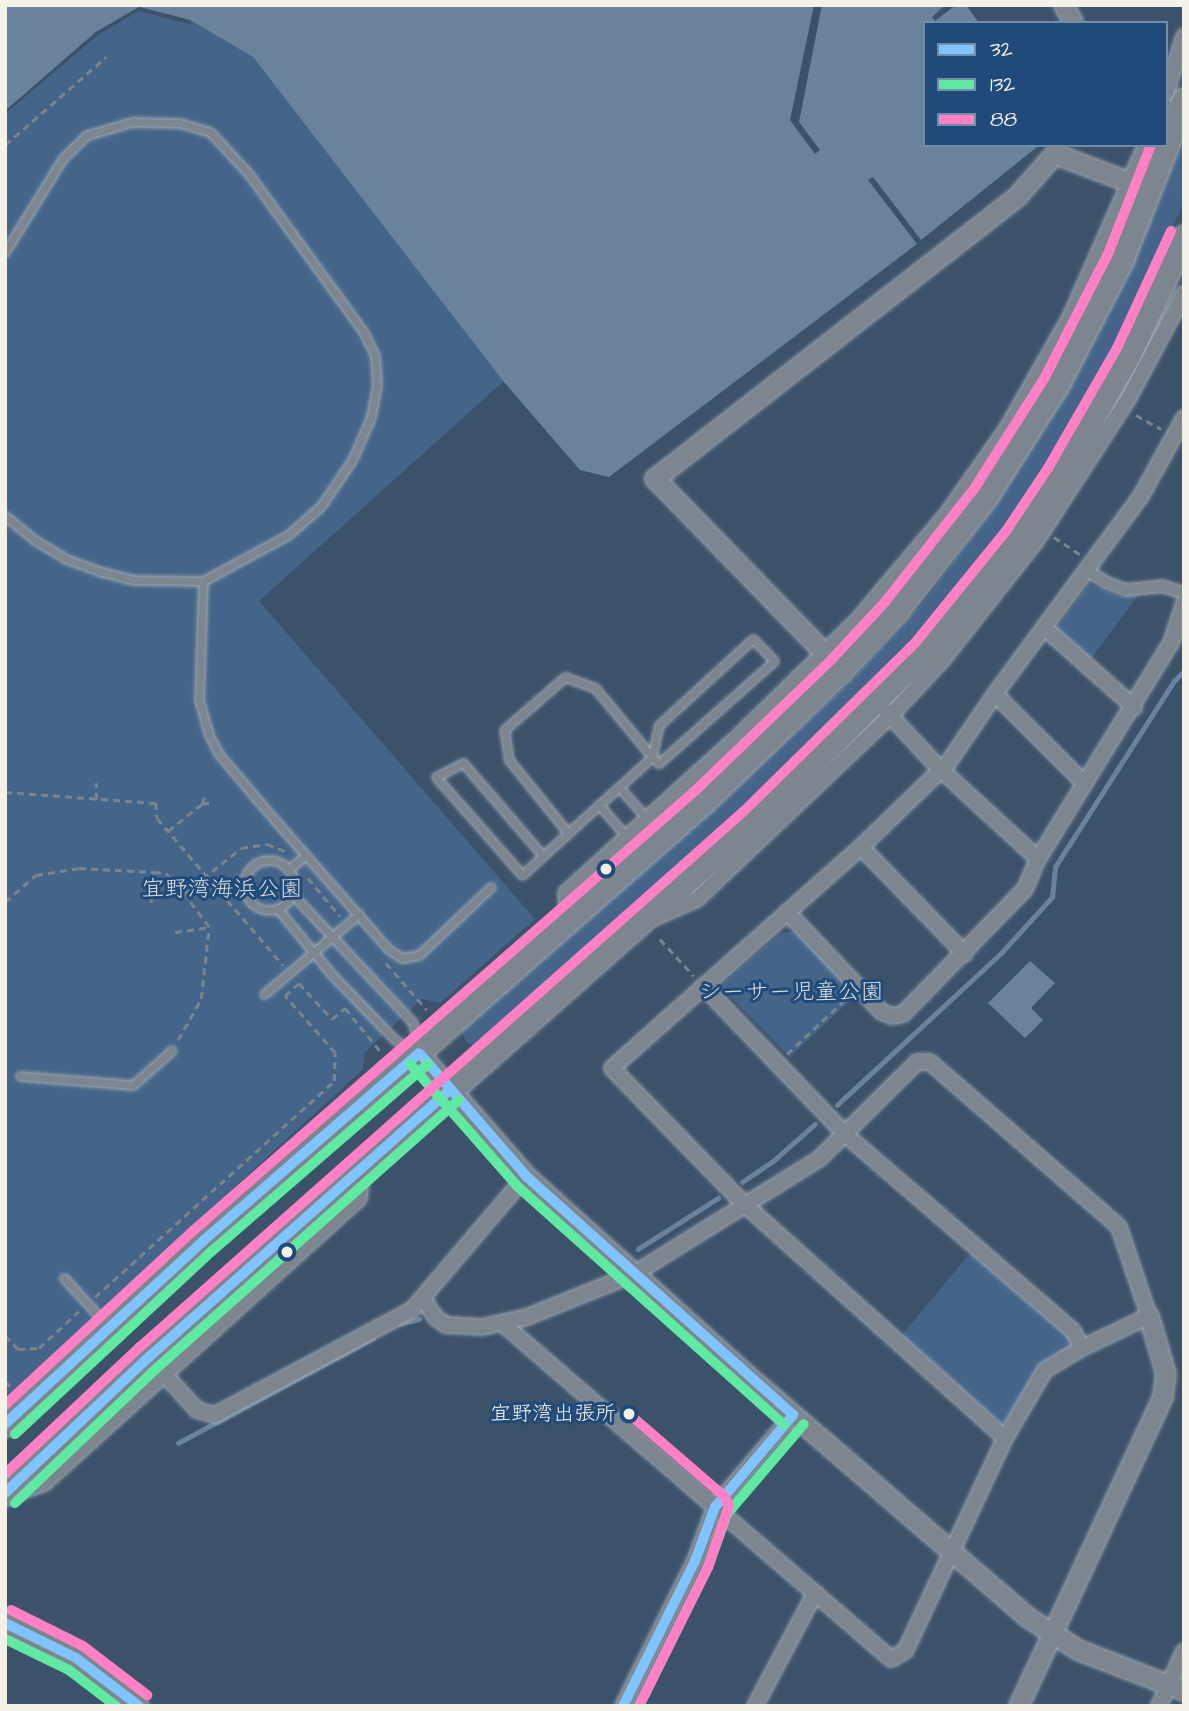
<!DOCTYPE html>
<meta charset="utf-8">
<style>
body{margin:0}
#map{position:relative;width:1189px;height:1711px;overflow:hidden;background:#3c526a;font-family:"Architects Daughter","Klee One",sans-serif}
div>[style]{position:absolute}
[style*='--x']{left:calc(var(--x)*1px);top:calc(var(--y)*1px);width:calc(var(--w)*1px);rotate:calc(var(--a)*1deg)}
.green>*{inset:0;background:#446589}
.water>*{inset:0;background:#6a839d}
.pier>*{inset:0;background:#3c526a}
.stream>*{height:4.5px;margin:-2.25px;padding:0 2.25px;transform-origin:2.25px;border-radius:2.25px;background:#6a839d}
.path>*{height:2.5px;margin-top:-1.25px;transform-origin:0;background:repeating-linear-gradient(90deg,#79848f 0 7px,transparent 0 12px)}
.roads{filter:drop-shadow(0 0 2px #9fa8b2) drop-shadow(0 0 2px #9fa8b2)}
.service>*{height:7px;margin:-3.5px;padding:0 3.5px;transform-origin:3.5px;border-radius:3.5px;background:#7d868e}
.service>.ring{margin:-3.5px;padding:0;box-sizing:content-box;background:none;border:7px solid #7d868e;border-radius:50%}
.pedestrian>*{height:10px;margin:-5px;padding:0 5px;transform-origin:5px;border-radius:5px;background:#7d868e}
.minor>*{height:14px;margin:-7px;padding:0 7px;transform-origin:7px;border-radius:7px;background:#7d868e}
.tertiary>*{height:18px;margin:-9px;padding:0 9px;transform-origin:9px;border-radius:9px;background:#7d868e}
.trunk>*{height:23px;margin:-11.5px;padding:0 11.5px;transform-origin:11.5px;border-radius:11.5px;background:#7d868e}
.bus-1>*{height:10px;margin:-5px;padding:0 5px;transform-origin:5px;border-radius:5px;background:#80c4ff}
.bus-2>*{height:10px;margin:-5px;padding:0 5px;transform-origin:5px;border-radius:5px;background:#60e9a3}
.bus-3>*{height:10px;margin:-5px;padding:0 5px;transform-origin:5px;border-radius:5px;background:#ff80c5}
.dots>*{width:19px;height:19px;translate:-50% -50%;box-sizing:border-box;border:4px solid #1f4a7a;border-radius:50%}
span{translate:-50% -50%;white-space:nowrap;text-align:center;line-height:1.15;-webkit-text-stroke:6px #1f4a7a;paint-order:stroke}
.bus-label{font-size:21px;color:#f4f1e8}
.right{translate:-100% -50%;text-align:right}
.park-label{font-size:23px;color:#dadcda}
.frame{position:absolute;inset:0;border:7px solid #f4f1e8;pointer-events:none}
.legend{position:absolute;left:923px;top:21px;width:245px;height:126px;box-sizing:border-box;background:#1f4a7a;border:2px solid #748da6;margin:0;padding:9px 12px;list-style:none;font-size:21px;color:#f4f1e8}
.legend li{display:flex;align-items:center;gap:14px;height:35px}
.legend b{width:35px;border:2px solid #748da6}
</style>
<div id="map">
<div class="green">
<div style="clip-path:polygon(139px 7px,190px 20px,253px 57px,504px 381px,259px 601px,535px 919px,440px 1003px,422px 999px,365px 1052px,363px 1069px,5px 1398px,5px 111px,96px 32px)"></div>
<div style="clip-path:polygon(1184px 134px,1184px 202px,1124px 338px,1070px 435px,975px 572px,941px 616px,862px 700px,718px 837px,595px 946px,536px 989px,473px 1045px,467px 1043px,461px 1030px,846px 686px,924px 602px,988px 514px,1071px 383px,1126px 278px)"></div>
<div style="clip-path:polygon(1089px 583px,1118px 596px,1139px 594px,1090px 660px,1056px 629px)"></div>
<div style="clip-path:polygon(797px 931px,857px 994px,790px 1057px,720px 986px,779px 934px)"></div>
<div style="clip-path:polygon(971px 1252px,1072px 1339px,1069px 1353px,1040px 1368px,1013px 1421px,1000px 1423px,901px 1336px)"></div>
</div>
<div class="water">
<div style="clip-path:polygon(5px 5px,814px 5px,790px 120px,815px 154px,820px 150px,799px 122px,822px 5px,945px 5px,932px 17px,935px 21px,956px 5px,966px 5px,979px 23px,925px 23px,925px 145px,1037px 147px,921px 240px,873px 177px,868px 180px,917px 244px,609px 477px,580px 470px,504px 382px,253px 57px,190px 20px,139px 7px,96px 32px,5px 111px)"></div>
<div style="clip-path:polygon(1030px 961px,1055px 983px,1031px 1008px,1043px 1020px,1025px 1038px,988px 1003px)"></div>
</div>
<div class="pier">
<div style="clip-path:polygon(139px 7px,190px 20px,192px 25px,139px 11px,98px 35px,5px 114px,5px 111px,96px 32px)"></div>
</div>
<div class="stream">
<div style="--x:837;--y:1105;--w:225;--a:-42.8"></div>
<div style="--x:1002;--y:952;--w:74;--a:-47.7"></div>
<div style="--x:1052;--y:897;--w:30;--a:-84"></div>
<div style="--x:1055;--y:867;--w:221;--a:-57.4"></div>
<div style="--x:1174;--y:681;--w:14;--a:-45"></div>
<div style="--x:742;--y:1182;--w:36;--a:-34"></div>
<div style="--x:772;--y:1162;--w:57;--a:-41.5"></div>
<div style="--x:638;--y:1249;--w:95;--a:-32.5"></div>
<div style="--x:399;--y:1324;--w:21;--a:-14"></div>
<div style="--x:178;--y:1443;--w:221;--a:-28.3"></div>
</div>
<div class="path">
<div style="--x:5;--y:145;--w:134;--a:-41.1"></div>
<div style="--x:1136;--y:415;--w:29;--a:29"></div>
<div style="--x:1054;--y:537;--w:32;--a:34"></div>
<div style="--x:5;--y:792;--w:151;--a:4.2"></div>
<div style="--x:156;--y:803;--w:15;--a:86"></div>
<div style="--x:157;--y:818;--w:194;--a:49.4"></div>
<div style="--x:96;--y:800;--w:17;--a:-90"></div>
<div style="--x:202;--y:804;--w:11;--a:-10"></div>
<div style="--x:168;--y:831;--w:43;--a:-38.5"></div>
<div style="--x:202;--y:804;--w:12;--a:-70"></div>
<div style="--x:154;--y:872;--w:12;--a:5"></div>
<div style="--x:166;--y:873;--w:28;--a:49"></div>
<div style="--x:184;--y:894;--w:73;--a:-38.9"></div>
<div style="--x:241;--y:848;--w:26;--a:-9"></div>
<div style="--x:267;--y:844;--w:24;--a:22"></div>
<div style="--x:308;--y:878;--w:50;--a:49.9"></div>
<div style="--x:5;--y:902;--w:41;--a:-41.1"></div>
<div style="--x:36;--y:875;--w:44;--a:-9.2"></div>
<div style="--x:79;--y:868;--w:75;--a:3.1"></div>
<div style="--x:154;--y:872;--w:35;--a:95"></div>
<div style="--x:175;--y:932;--w:34;--a:-8"></div>
<div style="--x:209;--y:927;--w:41;--a:-127.1"></div>
<div style="--x:660;--y:939;--w:50;--a:47.4"></div>
<div style="--x:386;--y:963;--w:62;--a:48.9"></div>
<div style="--x:299;--y:983;--w:49;--a:47.5"></div>
<div style="--x:332;--y:1019;--w:17;--a:-40"></div>
<div style="--x:345;--y:1008;--w:57;--a:50.7"></div>
<div style="--x:178;--y:1040;--w:47;--a:-60.7"></div>
<div style="--x:201;--y:999;--w:72;--a:-83.7"></div>
<div style="--x:787;--y:1054;--w:85;--a:-43.1"></div>
<div style="--x:95;--y:1297;--w:322;--a:-42.1"></div>
<div style="--x:334;--y:1081;--w:28;--a:-88"></div>
<div style="--x:335;--y:1053;--w:76;--a:-131.3"></div>
<div style="--x:285;--y:996;--w:19;--a:-43"></div>
<div style="--x:5;--y:1335;--w:19;--a:47"></div>
<div style="--x:18;--y:1349;--w:21;--a:-3"></div>
<div style="--x:39;--y:1348;--w:54;--a:-42.8"></div>
<div style="--x:5;--y:1381;--w:13;--a:45"></div>
</div>
<div class="roads">
<div class="service">
<div style="--x:5;--y:252;--w:110;--a:-58.3"></div>
<div style="--x:63;--y:158;--w:33;--a:-44"></div>
<div style="--x:87;--y:135;--w:47;--a:-16.1"></div>
<div style="--x:132;--y:122;--w:47;--a:1.2"></div>
<div style="--x:179;--y:123;--w:32;--a:16"></div>
<div style="--x:210;--y:132;--w:56;--a:47.2"></div>
<div style="--x:248;--y:173;--w:195;--a:54"></div>
<div style="--x:363;--y:331;--w:28;--a:64"></div>
<div style="--x:375;--y:356;--w:29;--a:86"></div>
<div style="--x:377;--y:385;--w:33;--a:101"></div>
<div style="--x:371;--y:417;--w:47;--a:113.8"></div>
<div style="--x:352;--y:460;--w:55;--a:124"></div>
<div style="--x:321;--y:506;--w:44;--a:138.7"></div>
<div style="--x:288;--y:535;--w:97;--a:151.6"></div>
<div style="--x:203;--y:581;--w:69;--a:-179.2"></div>
<div style="--x:134;--y:580;--w:36;--a:-166"></div>
<div style="--x:99;--y:571;--w:33;--a:-160"></div>
<div style="--x:68;--y:560;--w:37;--a:-149"></div>
<div style="--x:36;--y:541;--w:40;--a:-141"></div>
<div style="--x:203;--y:581;--w:119;--a:91.9"></div>
<div style="--x:199;--y:700;--w:36;--a:74"></div>
<div style="--x:209;--y:735;--w:20;--a:63"></div>
<div style="--x:218;--y:753;--w:75;--a:49.9"></div>
<div style="--x:266;--y:810;--w:185;--a:48.7"></div>
<div style="--x:388;--y:949;--w:17;--a:33"></div>
<div style="--x:402;--y:958;--w:17;--a:-10"></div>
<div style="--x:419;--y:955;--w:99;--a:-43.4"></div>
<div style="--x:753;--y:639;--w:30;--a:46"></div>
<div style="--x:774;--y:661;--w:154;--a:138.4"></div>
<div style="--x:659;--y:763;--w:9;--a:-139"></div>
<div style="--x:652;--y:757;--w:33;--a:-78"></div>
<div style="--x:659;--y:725;--w:127;--a:-42.5"></div>
<div style="--x:599;--y:805;--w:27;--a:-42"></div>
<div style="--x:627;--y:837;--w:43;--a:-131.2"></div>
<div style="--x:599;--y:805;--w:42;--a:137.9"></div>
<div style="--x:568;--y:833;--w:94;--a:-128.9"></div>
<div style="--x:509;--y:760;--w:30;--a:-99"></div>
<div style="--x:504;--y:730;--w:81;--a:-41"></div>
<div style="--x:565;--y:677;--w:32;--a:20"></div>
<div style="--x:595;--y:688;--w:89;--a:50.4"></div>
<div style="--x:652;--y:757;--w:45;--a:137.7"></div>
<div style="--x:619;--y:787;--w:43;--a:48.8"></div>
<div style="--x:543;--y:856;--w:123;--a:-130.7"></div>
<div style="--x:463;--y:763;--w:30;--a:153"></div>
<div style="--x:436;--y:777;--w:130;--a:48.7"></div>
<div style="--x:522;--y:875;--w:62;--a:-42.4"></div>
<div class="ring" style="left:244px;top:860px;width:43px;height:43px"></div>
<div style="--x:288;--y:870;--w:23;--a:-40"></div>
<div style="--x:293;--y:895;--w:175;--a:46.8"></div>
<div style="--x:413;--y:1023;--w:23;--a:77"></div>
<div style="--x:277;--y:908;--w:88;--a:50.5"></div>
<div style="--x:333;--y:976;--w:89;--a:45.9"></div>
<div style="--x:395;--y:1040;--w:23;--a:29"></div>
<div style="--x:264;--y:994;--w:124;--a:-40.1"></div>
<div style="--x:20;--y:1076;--w:113;--a:4.6"></div>
<div style="--x:133;--y:1085;--w:52;--a:-41.9"></div>
<div style="--x:64;--y:1278;--w:62;--a:47.6"></div>
</div>
<div class="pedestrian">
<div style="--x:1088;--y:571;--w:22;--a:32"></div>
<div style="--x:1107;--y:583;--w:20;--a:20"></div>
<div style="--x:1126;--y:590;--w:36;--a:-6"></div>
<div style="--x:1162;--y:586;--w:23;--a:18"></div>
</div>
<div class="minor">
<div style="--x:1166;--y:93;--w:59;--a:-72.2"></div>
<div style="--x:1046;--y:629;--w:118;--a:41.6"></div>
<div style="--x:995;--y:694;--w:127;--a:45"></div>
<div style="--x:886;--y:711;--w:75;--a:47.2"></div>
<div style="--x:937;--y:766;--w:137;--a:42.6"></div>
<div style="--x:861;--y:847;--w:149;--a:45.8"></div>
<div style="--x:787;--y:912;--w:138;--a:46.5"></div>
<div style="--x:882;--y:1012;--w:11;--a:22"></div>
<div style="--x:892;--y:1016;--w:11;--a:-10"></div>
<div style="--x:903;--y:1014;--w:175;--a:-45.7"></div>
<div style="--x:1025;--y:889;--w:33;--a:-67"></div>
<div style="--x:1038;--y:859;--w:254;--a:-58.4"></div>
<div style="--x:1171;--y:643;--w:42;--a:-72"></div>
<div style="--x:651;--y:919;--w:50;--a:-23.5"></div>
<div style="--x:697;--y:899;--w:266;--a:-43.5"></div>
<div style="--x:890;--y:716;--w:78;--a:-47.1"></div>
<div style="--x:943;--y:659;--w:150;--a:-51.8"></div>
<div style="--x:1036;--y:541;--w:169;--a:-57.1"></div>
<div style="--x:1128;--y:399;--w:119;--a:-61.9"></div>
<div style="--x:568;--y:921;--w:28;--a:-94"></div>
<div style="--x:566;--y:893;--w:229;--a:-42.2"></div>
<div style="--x:736;--y:739;--w:169;--a:-44.3"></div>
<div style="--x:857;--y:621;--w:141;--a:-49.9"></div>
<div style="--x:948;--y:513;--w:105;--a:-55.1"></div>
<div style="--x:1008;--y:427;--w:125;--a:-60.4"></div>
<div style="--x:1070;--y:318;--w:189;--a:-66.3"></div>
<div style="--x:703;--y:986;--w:207;--a:46.2"></div>
<div style="--x:846;--y:1135;--w:300;--a:40.8"></div>
<div style="--x:1073;--y:1331;--w:19;--a:62"></div>
<div style="--x:424;--y:1300;--w:20;--a:57"></div>
<div style="--x:435;--y:1317;--w:14;--a:36"></div>
<div style="--x:446;--y:1325;--w:36;--a:3"></div>
<div style="--x:482;--y:1327;--w:46;--a:-12.5"></div>
<div style="--x:527;--y:1317;--w:115;--a:-21.9"></div>
<div style="--x:634;--y:1274;--w:218;--a:-31.9"></div>
<div style="--x:819;--y:1159;--w:138;--a:-44.7"></div>
<div style="--x:917;--y:1062;--w:13;--a:0"></div>
<div style="--x:930;--y:1062;--w:251;--a:41.1"></div>
<div style="--x:1119;--y:1227;--w:94;--a:71.4"></div>
<div style="--x:1149;--y:1316;--w:74;--a:154.5"></div>
<div style="--x:1082;--y:1348;--w:43;--a:149.3"></div>
<div style="--x:1045;--y:1370;--w:79;--a:120.5"></div>
<div style="--x:1005;--y:1438;--w:235;--a:115.1"></div>
<div style="--x:905;--y:1651;--w:16;--a:150"></div>
<div style="--x:891;--y:1659;--w:514;--a:-139.18"></div>
<div style="--x:164;--y:1374;--w:49;--a:47.5"></div>
<div style="--x:197;--y:1410;--w:19;--a:16"></div>
<div style="--x:215;--y:1415;--w:223;--a:-28.1"></div>
<div style="--x:412;--y:1310;--w:176;--a:-49.6"></div>
<div style="--x:1005;--y:1438;--w:348;--a:-138.1"></div>
<div style="--x:746;--y:1206;--w:192;--a:-134.2"></div>
<div style="--x:612;--y:1068;--w:333;--a:-41.6"></div>
<div style="--x:861;--y:847;--w:121;--a:-44"></div>
<div style="--x:948;--y:763;--w:83;--a:-55.7"></div>
<div style="--x:995;--y:694;--w:246;--a:-53.6"></div>
<div style="--x:1141;--y:496;--w:89;--a:-61.1"></div>
<div style="--x:6;--y:1497;--w:40;--a:-20.2"></div>
<div style="--x:44;--y:1483;--w:425;--a:-42.1"></div>
<div style="--x:359;--y:1198;--w:32;--a:-83"></div>
<div style="--x:623;--y:1706;--w:162;--a:-63.6"></div>
<div style="--x:695;--y:1561;--w:58;--a:-69.7"></div>
<div style="--x:715;--y:1507;--w:121;--a:-49.7"></div>
<div style="--x:755;--y:1706;--w:128;--a:-62"></div>
<div style="--x:1159;--y:1706;--w:60;--a:-65.6"></div>
</div>
<div class="tertiary">
<div style="--x:1064;--y:5;--w:20;--a:63"></div>
<div style="--x:841;--y:670;--w:267;--a:-134.2"></div>
<div style="--x:655;--y:479;--w:460;--a:-37.9"></div>
<div style="--x:1018;--y:196;--w:56;--a:-48.6"></div>
<div style="--x:1055;--y:154;--w:81;--a:20.9"></div>
<div style="--x:419;--y:1053;--w:163;--a:49"></div>
<div style="--x:526;--y:1176;--w:308;--a:42"></div>
<div style="--x:755;--y:1382;--w:359;--a:40.8"></div>
<div style="--x:1027;--y:1617;--w:61;--a:32.9"></div>
<div style="--x:1078;--y:1650;--w:114;--a:21.1"></div>
<div style="--x:5;--y:1623;--w:79;--a:26.2"></div>
<div style="--x:76;--y:1658;--w:79;--a:37.3"></div>
<div style="--x:1019;--y:1706;--w:341;--a:-65"></div>
<div style="--x:1163;--y:1397;--w:23;--a:-83"></div>
<div style="--x:1166;--y:1374;--w:60;--a:-106.3"></div>
</div>
<div class="trunk">
<div style="--x:5;--y:1424;--w:270;--a:-42.7"></div>
<div style="--x:203;--y:1241;--w:667;--a:-41.29"></div>
<div style="--x:704;--y:801;--w:190;--a:-43.7"></div>
<div style="--x:841;--y:670;--w:81;--a:-47"></div>
<div style="--x:896;--y:611;--w:145;--a:-52"></div>
<div style="--x:985;--y:497;--w:134;--a:-57.5"></div>
<div style="--x:1057;--y:384;--w:140;--a:-62.7"></div>
<div style="--x:1121;--y:260;--w:172;--a:-68.5"></div>
<div style="--x:5;--y:1493;--w:198;--a:-43.4"></div>
<div style="--x:149;--y:1357;--w:807;--a:-41.53"></div>
<div style="--x:753;--y:822;--w:242;--a:-44.7"></div>
<div style="--x:925;--y:652;--w:146;--a:-50.8"></div>
<div style="--x:1017;--y:539;--w:77;--a:-56.1"></div>
<div style="--x:1060;--y:475;--w:139;--a:-60.3"></div>
<div style="--x:1129;--y:354;--w:129;--a:-64.8"></div>
</div>
</div>
<div class="bus-1">
<div style="--x:421;--y:1055;--w:160;--a:49"></div>
<div style="--x:526;--y:1176;--w:358;--a:41.8"></div>
<div style="--x:5;--y:1424;--w:270;--a:-42.7"></div>
<div style="--x:203;--y:1241;--w:286;--a:-41"></div>
<div style="--x:5;--y:1493;--w:198;--a:-43.4"></div>
<div style="--x:149;--y:1357;--w:402;--a:-41.6"></div>
<div style="--x:5;--y:1623;--w:79;--a:26.2"></div>
<div style="--x:76;--y:1658;--w:79;--a:37.3"></div>
<div style="--x:623;--y:1706;--w:162;--a:-63.6"></div>
<div style="--x:695;--y:1561;--w:58;--a:-69.7"></div>
<div style="--x:715;--y:1507;--w:121;--a:-49.7"></div>
</div>
<div class="bus-2">
<div style="--x:410;--y:1064;--w:162;--a:48.7"></div>
<div style="--x:517;--y:1186;--w:358;--a:41.8"></div>
<div style="--x:15;--y:1434;--w:269;--a:-42.9"></div>
<div style="--x:212;--y:1251;--w:286;--a:-40.9"></div>
<div style="--x:15;--y:1503;--w:197;--a:-43.6"></div>
<div style="--x:158;--y:1367;--w:402;--a:-41.6"></div>
<div style="--x:5;--y:1639;--w:71;--a:25.8"></div>
<div style="--x:69;--y:1670;--w:59;--a:37.5"></div>
<div style="--x:639;--y:1706;--w:155;--a:-63.6"></div>
<div style="--x:708;--y:1567;--w:56;--a:-70.3"></div>
<div style="--x:727;--y:1514;--w:118;--a:-49.5"></div>
</div>
<div class="bus-3">
<div style="--x:5;--y:1405;--w:258;--a:-42.8"></div>
<div style="--x:194;--y:1230;--w:666;--a:-41.23"></div>
<div style="--x:695;--y:791;--w:189;--a:-43.9"></div>
<div style="--x:831;--y:660;--w:79;--a:-47"></div>
<div style="--x:885;--y:602;--w:144;--a:-51.8"></div>
<div style="--x:974;--y:489;--w:133;--a:-57.6"></div>
<div style="--x:1045;--y:377;--w:138;--a:-62.9"></div>
<div style="--x:1108;--y:254;--w:117;--a:-68.5"></div>
<div style="--x:629;--y:1414;--w:125;--a:40.8"></div>
<div style="--x:724;--y:1496;--w:11;--a:63"></div>
<div style="--x:729;--y:1506;--w:65;--a:109"></div>
<div style="--x:708;--y:1567;--w:155;--a:116.4"></div>
<div style="--x:5;--y:1474;--w:185;--a:-43.3"></div>
<div style="--x:140;--y:1347;--w:806;--a:-41.58"></div>
<div style="--x:743;--y:812;--w:241;--a:-44.5"></div>
<div style="--x:915;--y:643;--w:144;--a:-50.9"></div>
<div style="--x:1006;--y:531;--w:76;--a:-56.3"></div>
<div style="--x:1048;--y:468;--w:138;--a:-60.1"></div>
<div style="--x:1117;--y:348;--w:129;--a:-65.2"></div>
<div style="--x:11;--y:1610;--w:80;--a:26.6"></div>
<div style="--x:83;--y:1646;--w:81;--a:37.4"></div>
</div>
<div class="dots">
<div style="left:606px;top:869px;background:#f4f1e8"></div>
<div style="left:287px;top:1252px;background:#f4f1e8"></div>
<div style="left:629px;top:1414px;background:#f4f1e8"></div>
</div>
<div class="bus-label">
<span class="right" style="left:616px;top:1414px">宜野湾出張所</span>
</div>
<div class="park-label">
<span style="left:222px;top:889px">宜野湾海浜公園</span>
<span style="left:791px;top:992px">シーサー児童公園</span>
</div>
<div class="frame"></div>
<ul class="legend">
<li><b style="height:9px;background:#80c4ff"></b>32</li>
<li><b style="height:9px;background:#60e9a3"></b>132</li>
<li><b style="height:9px;background:#ff80c5"></b>88</li>
</ul>
</div>
